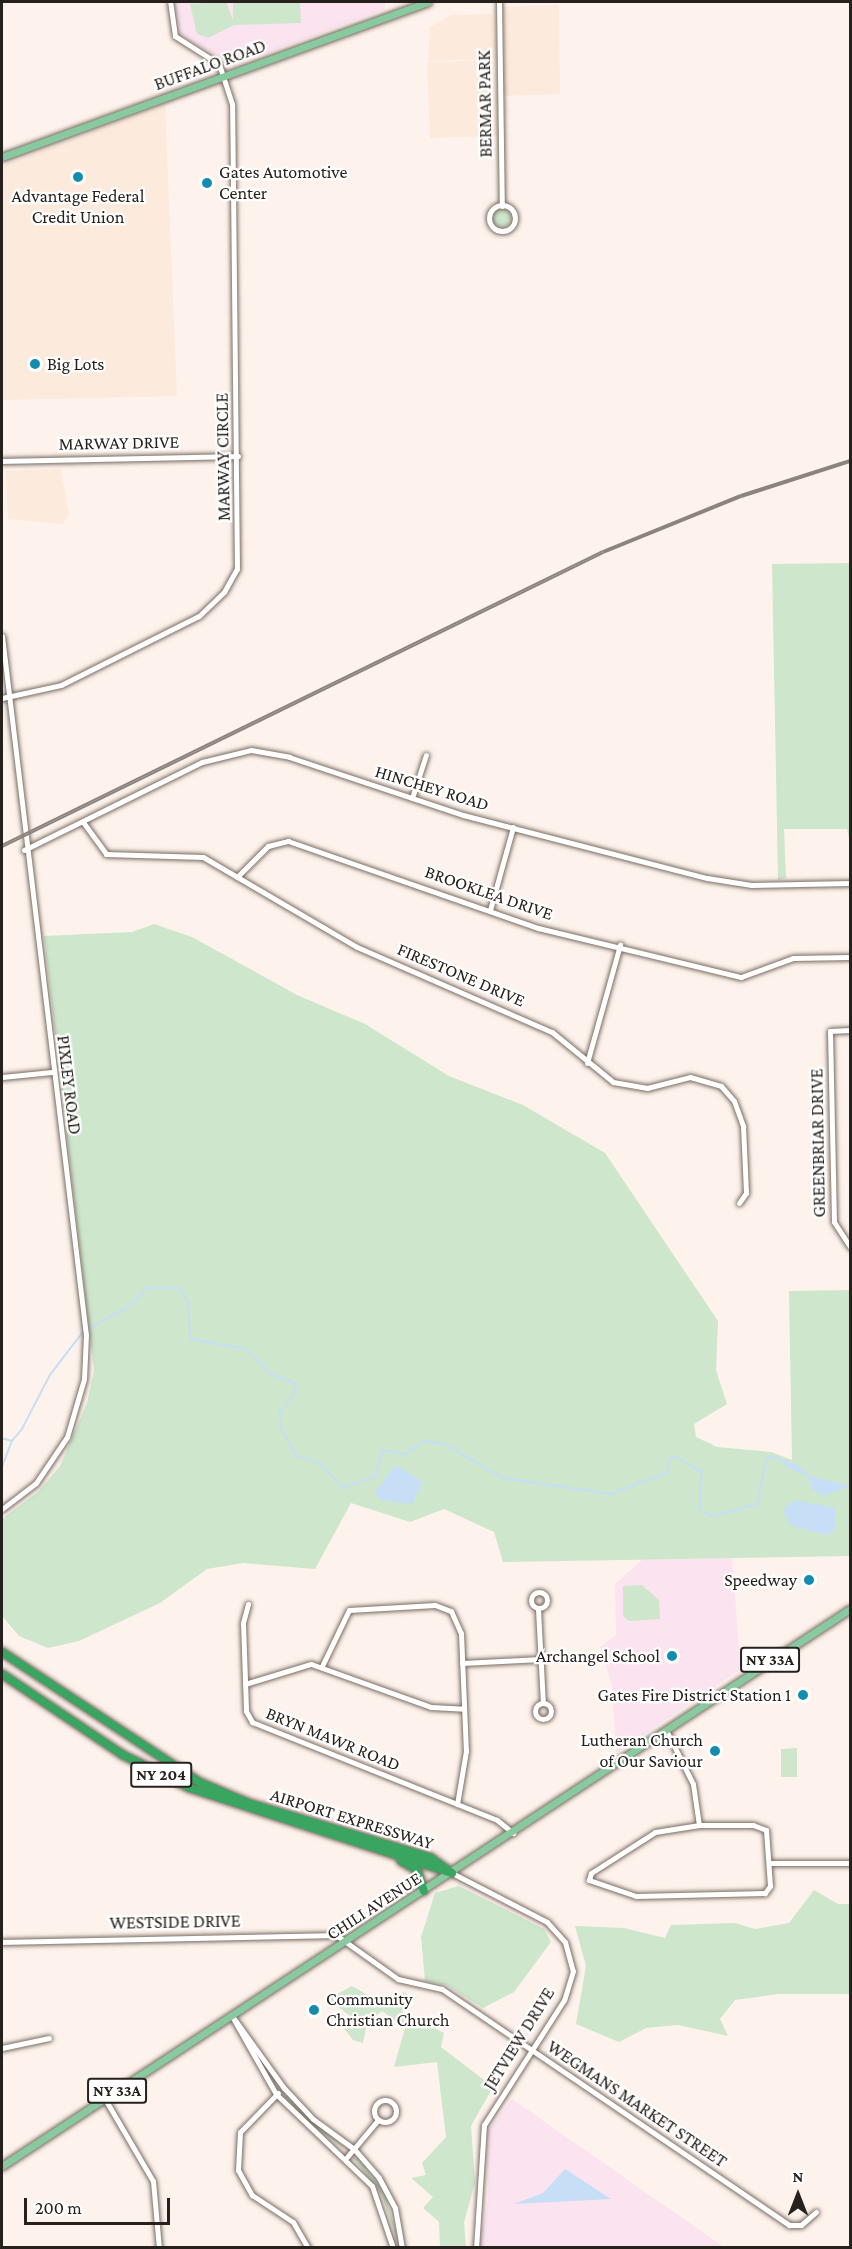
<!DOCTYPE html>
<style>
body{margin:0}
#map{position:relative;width:852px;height:2249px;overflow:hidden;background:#fdf3ec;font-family:"Crimson Pro",serif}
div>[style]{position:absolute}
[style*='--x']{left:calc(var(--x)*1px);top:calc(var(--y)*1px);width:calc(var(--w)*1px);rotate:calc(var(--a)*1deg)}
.built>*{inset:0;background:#fceadd}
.industrial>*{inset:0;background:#fbe4f0}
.green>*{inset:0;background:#cde6cc}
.round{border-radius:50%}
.water>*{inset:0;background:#c6def6}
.stream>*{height:1.5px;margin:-0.75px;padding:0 0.75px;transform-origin:0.75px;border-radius:0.75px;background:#c6def6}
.roads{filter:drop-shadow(0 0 2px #7a6c62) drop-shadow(0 0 2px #7a6c62)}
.minor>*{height:5px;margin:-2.5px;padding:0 2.5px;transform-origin:2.5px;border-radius:2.5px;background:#fff}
.minor>.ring{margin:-2.5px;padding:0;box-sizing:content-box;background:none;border:5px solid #fff;border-radius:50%}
.major>*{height:7px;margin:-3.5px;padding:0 3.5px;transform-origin:3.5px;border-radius:3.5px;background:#89c9a0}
.highway>*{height:8px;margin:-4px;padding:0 4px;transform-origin:4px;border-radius:4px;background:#3aa561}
.rail>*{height:4px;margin-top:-2px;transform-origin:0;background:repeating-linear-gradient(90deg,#fff 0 4.5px,#8b837d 0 9px);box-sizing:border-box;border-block:2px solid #8b837d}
.dots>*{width:16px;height:16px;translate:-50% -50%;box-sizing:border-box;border:3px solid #fff;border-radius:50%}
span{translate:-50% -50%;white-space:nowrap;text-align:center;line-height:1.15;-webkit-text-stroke:4.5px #fff;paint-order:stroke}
.shield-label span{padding:2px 4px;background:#fff;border:2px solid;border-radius:4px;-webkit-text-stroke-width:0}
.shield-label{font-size:16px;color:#27211d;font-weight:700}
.street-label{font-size:18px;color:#27211d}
.poi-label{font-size:18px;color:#27211d}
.left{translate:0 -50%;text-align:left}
.right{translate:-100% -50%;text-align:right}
.frame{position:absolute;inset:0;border:3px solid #27211d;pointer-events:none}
.north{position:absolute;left:768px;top:2165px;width:60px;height:60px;-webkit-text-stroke:4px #fff;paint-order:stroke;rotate:0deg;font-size:16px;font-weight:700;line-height:24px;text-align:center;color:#27211d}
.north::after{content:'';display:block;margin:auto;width:21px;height:27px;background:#27211d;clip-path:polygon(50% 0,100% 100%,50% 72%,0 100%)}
.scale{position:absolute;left:24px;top:2198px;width:146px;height:27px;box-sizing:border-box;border:3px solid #27211d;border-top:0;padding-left:8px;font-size:18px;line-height:21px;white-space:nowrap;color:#27211d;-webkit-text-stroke:4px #fff;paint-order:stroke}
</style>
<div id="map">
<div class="built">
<div style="clip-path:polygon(559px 5px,560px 94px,503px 96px,503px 7px)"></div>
<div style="clip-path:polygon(495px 14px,496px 59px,428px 61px,430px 27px,451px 15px)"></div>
<div style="clip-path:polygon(496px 60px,497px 136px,430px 138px,427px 62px)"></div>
<div style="clip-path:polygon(165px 104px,177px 396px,2px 400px,2px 166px)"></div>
<div style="clip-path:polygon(61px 469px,69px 514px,63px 524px,8px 519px,6px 471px)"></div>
</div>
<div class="industrial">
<div style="clip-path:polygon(174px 2px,385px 2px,385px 9px,232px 66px,180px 34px)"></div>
<div style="clip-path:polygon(732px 1558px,741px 1669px,616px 1753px,612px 1686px,600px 1647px,616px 1635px,615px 1584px,643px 1559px)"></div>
<div style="clip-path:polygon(512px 2099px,724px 2247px,479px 2247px,488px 2199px,487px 2131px)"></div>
</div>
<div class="green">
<div style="clip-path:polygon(226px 2px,233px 20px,233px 2px,300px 2px,301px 23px,234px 25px,208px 38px,197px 34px,190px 4px)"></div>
<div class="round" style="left:493px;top:209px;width:18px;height:18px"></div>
<div style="clip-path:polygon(850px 563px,850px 842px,847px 829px,784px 829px,786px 878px,778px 880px,772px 564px)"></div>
<div style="clip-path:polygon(154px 924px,192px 937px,297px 995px,365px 1024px,449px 1076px,523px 1105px,605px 1153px,718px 1321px,716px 1370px,727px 1404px,694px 1424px,696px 1437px,717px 1447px,771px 1452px,792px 1460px,789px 1291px,850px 1290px,850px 1556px,503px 1562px,494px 1532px,444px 1509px,410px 1522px,351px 1503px,315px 1569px,243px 1563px,207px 1569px,160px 1603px,79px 1641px,48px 1648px,19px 1636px,2px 1616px,2px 1519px,39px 1491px,60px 1466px,87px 1403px,94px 1371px,44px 936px,132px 932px)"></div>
<div style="clip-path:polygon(642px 1585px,659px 1600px,660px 1619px,629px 1621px,623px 1616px,623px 1586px)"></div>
<div style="clip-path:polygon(797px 1748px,797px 1777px,781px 1777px,781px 1749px)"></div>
<div style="clip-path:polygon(459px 1886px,544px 1929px,551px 1942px,514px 1992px,483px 2008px,446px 1985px,425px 1981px,421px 1937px,435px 1893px)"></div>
<div style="clip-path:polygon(814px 1890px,838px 1904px,850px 1904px,850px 1994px,778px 1994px,735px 2000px,720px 2019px,728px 2036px,678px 2025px,646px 2028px,619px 2042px,576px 2024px,586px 1966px,575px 1926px,624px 1928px,665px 1938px,671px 1925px,735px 1923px,755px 1929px,789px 1923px)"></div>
<div style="clip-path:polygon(352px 1986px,380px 2002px,404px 1992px,410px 1997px,402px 2012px,444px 2033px,441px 2047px,493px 2087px,471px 2126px,475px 2183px,464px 2222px,466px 2247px,440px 2247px,439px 2222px,423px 2208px,433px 2197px,411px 2178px,426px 2175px,422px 2163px,446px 2137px,437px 2062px,394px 2067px,405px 2028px,382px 2011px,367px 2023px,363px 2043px,353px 2040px,342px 2026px,350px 2016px,328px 1999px)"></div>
<div style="clip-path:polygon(284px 2096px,288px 2096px,347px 2150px,309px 2123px)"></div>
<div style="clip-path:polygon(353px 2158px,359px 2158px,385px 2194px,400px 2247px,381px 2194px)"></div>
</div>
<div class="water">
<div style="clip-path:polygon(779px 1463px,795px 1463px,810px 1476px,850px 1486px,823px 1496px,813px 1490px,807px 1476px)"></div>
<div style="clip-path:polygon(396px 1465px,422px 1482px,412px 1504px,381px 1500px,375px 1492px)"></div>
<div style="clip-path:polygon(795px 1500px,835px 1508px,835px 1530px,826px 1535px,790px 1525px,783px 1510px)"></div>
<div style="clip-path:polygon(565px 2169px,611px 2199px,514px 2204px,543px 2193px)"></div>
</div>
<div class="stream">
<div style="--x:88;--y:1329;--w:48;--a:-28.7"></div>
<div style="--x:130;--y:1306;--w:25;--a:-47"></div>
<div style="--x:147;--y:1288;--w:33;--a:0"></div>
<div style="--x:180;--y:1288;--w:17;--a:59"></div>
<div style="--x:189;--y:1303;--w:36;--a:88"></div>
<div style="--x:190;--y:1339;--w:58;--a:10"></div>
<div style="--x:247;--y:1349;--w:37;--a:45"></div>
<div style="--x:273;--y:1375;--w:23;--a:20"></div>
<div style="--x:295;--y:1383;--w:13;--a:94"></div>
<div style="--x:294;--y:1396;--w:21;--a:131"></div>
<div style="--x:280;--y:1412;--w:18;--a:84"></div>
<div style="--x:282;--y:1430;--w:30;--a:60"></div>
<div style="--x:297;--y:1456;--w:24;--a:17"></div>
<div style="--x:320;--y:1463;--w:34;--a:47"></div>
<div style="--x:343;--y:1488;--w:35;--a:-20"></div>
<div style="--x:376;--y:1476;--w:27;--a:-77"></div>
<div style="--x:382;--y:1450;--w:23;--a:10"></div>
<div style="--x:405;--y:1454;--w:24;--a:-33"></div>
<div style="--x:425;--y:1441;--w:20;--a:9"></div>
<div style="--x:445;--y:1444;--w:67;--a:30.4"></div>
<div style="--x:503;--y:1478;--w:110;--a:8.4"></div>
<div style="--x:612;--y:1494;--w:58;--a:-21.3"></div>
<div style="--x:666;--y:1473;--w:13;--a:-77"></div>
<div style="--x:669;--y:1460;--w:8;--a:-23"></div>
<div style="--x:676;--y:1457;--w:30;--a:30"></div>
<div style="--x:702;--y:1472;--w:38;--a:93"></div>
<div style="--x:700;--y:1510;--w:14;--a:25"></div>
<div style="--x:713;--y:1516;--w:46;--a:-15.3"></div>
<div style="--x:757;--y:1504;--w:45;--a:-78.4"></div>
<div style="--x:766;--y:1460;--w:6;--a:-45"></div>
<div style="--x:770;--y:1456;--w:18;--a:19"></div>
<div style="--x:2;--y:1438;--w:10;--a:17"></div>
<div style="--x:12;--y:1441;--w:16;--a:-50"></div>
<div style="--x:22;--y:1429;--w:61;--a:-62.6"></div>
<div style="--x:50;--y:1375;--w:54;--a:-52.5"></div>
<div style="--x:2;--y:1467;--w:28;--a:-69"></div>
</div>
<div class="roads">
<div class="minor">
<div style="--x:499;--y:2;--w:204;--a:89.2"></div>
<div class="ring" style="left:489px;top:205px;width:21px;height:21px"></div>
<div style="--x:2;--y:461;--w:236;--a:-1.2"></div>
<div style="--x:2;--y:636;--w:704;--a:83.15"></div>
<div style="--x:86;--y:1335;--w:44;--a:92.6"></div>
<div style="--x:84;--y:1379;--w:60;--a:106.3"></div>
<div style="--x:67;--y:1437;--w:55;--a:124"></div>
<div style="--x:36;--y:1483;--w:43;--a:142.6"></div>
<div style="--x:2;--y:698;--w:60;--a:-12.4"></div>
<div style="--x:61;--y:685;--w:154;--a:-26.6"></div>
<div style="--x:199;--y:616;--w:35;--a:-44"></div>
<div style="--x:224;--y:592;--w:26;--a:-61"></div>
<div style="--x:237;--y:569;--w:465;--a:-90.6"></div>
<div style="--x:232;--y:104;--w:42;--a:-108"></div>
<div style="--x:219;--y:64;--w:52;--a:-147.5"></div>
<div style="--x:175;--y:36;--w:34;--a:-98"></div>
<div style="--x:412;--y:798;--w:45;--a:-72"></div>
<div style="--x:83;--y:822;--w:39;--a:54"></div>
<div style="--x:106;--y:854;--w:97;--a:1.8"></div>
<div style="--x:203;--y:857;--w:178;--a:30.3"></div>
<div style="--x:357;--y:947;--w:213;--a:23.6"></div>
<div style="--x:552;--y:1032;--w:79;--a:39.3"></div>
<div style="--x:613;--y:1082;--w:35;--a:10"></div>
<div style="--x:647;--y:1088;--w:44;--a:-14.3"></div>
<div style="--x:690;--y:1077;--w:32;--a:16"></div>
<div style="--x:721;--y:1086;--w:20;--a:49"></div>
<div style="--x:734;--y:1101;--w:27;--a:70"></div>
<div style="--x:743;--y:1126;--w:67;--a:87.4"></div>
<div style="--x:746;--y:1193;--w:12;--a:125"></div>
<div style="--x:24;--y:850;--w:199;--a:-26.3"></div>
<div style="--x:202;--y:762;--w:50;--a:-13.8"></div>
<div style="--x:251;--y:750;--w:39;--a:10"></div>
<div style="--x:289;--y:757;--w:183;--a:18.4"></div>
<div style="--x:463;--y:815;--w:252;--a:14.5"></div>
<div style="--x:707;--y:878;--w:45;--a:9"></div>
<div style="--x:751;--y:885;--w:99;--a:-1.2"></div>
<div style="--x:237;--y:877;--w:44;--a:-45"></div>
<div style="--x:268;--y:846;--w:21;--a:-14"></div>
<div style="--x:288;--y:841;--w:265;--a:19.2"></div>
<div style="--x:538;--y:928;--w:209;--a:13.6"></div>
<div style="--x:741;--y:977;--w:55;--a:-20.1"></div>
<div style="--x:793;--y:958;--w:57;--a:-1"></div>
<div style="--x:490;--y:910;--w:86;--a:-74.5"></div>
<div style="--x:850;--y:1030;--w:20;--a:177"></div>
<div style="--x:830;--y:1031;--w:191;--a:88.8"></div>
<div style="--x:834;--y:1222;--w:30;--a:57"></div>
<div style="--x:587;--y:1063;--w:123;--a:-74.4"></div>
<div style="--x:2;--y:1077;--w:50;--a:-5.7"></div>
<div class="ring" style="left:531px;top:1592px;width:11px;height:11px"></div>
<div style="--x:248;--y:1604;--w:20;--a:105"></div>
<div style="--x:243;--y:1623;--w:88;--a:88"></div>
<div style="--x:246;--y:1711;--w:13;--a:61"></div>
<div style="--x:252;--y:1722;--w:264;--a:21.8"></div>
<div style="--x:497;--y:1820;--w:21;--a:39"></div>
<div style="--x:538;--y:1609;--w:94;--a:87"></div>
<div style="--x:462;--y:1663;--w:79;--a:-2.9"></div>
<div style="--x:322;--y:1666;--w:62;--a:-64.3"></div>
<div style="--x:349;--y:1610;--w:86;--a:-3.3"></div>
<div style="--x:435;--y:1605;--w:17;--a:21"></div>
<div style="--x:451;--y:1611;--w:24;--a:66"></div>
<div style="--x:461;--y:1633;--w:118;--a:87.6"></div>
<div style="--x:466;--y:1751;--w:54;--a:99.6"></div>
<div style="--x:245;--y:1684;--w:69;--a:-16.9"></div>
<div style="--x:311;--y:1664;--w:127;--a:19.7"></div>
<div style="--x:431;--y:1707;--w:33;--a:3"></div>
<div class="ring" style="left:535px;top:1703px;width:11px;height:11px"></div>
<div style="--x:666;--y:1730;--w:60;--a:63.4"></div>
<div style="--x:693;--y:1784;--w:41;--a:81.7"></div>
<div style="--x:699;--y:1825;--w:54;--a:0"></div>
<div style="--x:753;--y:1825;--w:14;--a:21"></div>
<div style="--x:766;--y:1830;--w:56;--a:85.9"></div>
<div style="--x:770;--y:1886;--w:9;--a:126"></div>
<div style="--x:765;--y:1893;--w:129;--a:178.7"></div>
<div style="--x:636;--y:1896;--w:50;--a:-161.2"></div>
<div style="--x:589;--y:1880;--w:7;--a:-74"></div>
<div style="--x:591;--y:1873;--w:76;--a:-32.6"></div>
<div style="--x:655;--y:1832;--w:45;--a:-9"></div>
<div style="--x:770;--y:1863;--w:80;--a:0"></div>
<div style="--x:452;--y:1873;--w:107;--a:27.3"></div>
<div style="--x:547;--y:1922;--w:27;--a:48"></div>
<div style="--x:565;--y:1942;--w:30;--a:75"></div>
<div style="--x:573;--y:1971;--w:30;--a:107"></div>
<div style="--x:564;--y:2000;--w:148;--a:122.6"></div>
<div style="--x:484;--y:2125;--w:123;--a:93.7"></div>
<div style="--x:2;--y:1942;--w:334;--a:-1.2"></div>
<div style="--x:336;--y:1935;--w:76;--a:35.4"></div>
<div style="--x:398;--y:1979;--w:45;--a:12.8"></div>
<div style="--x:442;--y:1989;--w:420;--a:34.2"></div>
<div style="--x:789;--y:2225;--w:12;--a:0"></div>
<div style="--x:801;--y:2225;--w:20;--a:-41"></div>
<div style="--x:232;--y:2016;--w:89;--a:54.2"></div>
<div style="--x:284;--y:2088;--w:42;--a:46.9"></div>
<div style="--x:313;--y:2119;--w:51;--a:36.2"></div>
<div style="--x:354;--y:2149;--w:38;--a:49"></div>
<div style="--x:379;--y:2178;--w:34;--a:62"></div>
<div style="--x:395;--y:2208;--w:41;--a:80.1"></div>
<div style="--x:233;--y:2018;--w:87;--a:60.5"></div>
<div style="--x:276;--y:2094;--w:133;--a:43.8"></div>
<div style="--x:372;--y:2186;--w:65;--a:71.3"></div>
<div style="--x:2;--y:2048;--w:48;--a:-12"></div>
<div style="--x:278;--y:2093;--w:54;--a:134.3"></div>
<div style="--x:240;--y:2132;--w:38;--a:93"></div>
<div style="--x:238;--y:2170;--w:29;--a:61"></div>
<div style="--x:252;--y:2195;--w:49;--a:33.4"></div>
<div style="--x:293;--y:2222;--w:30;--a:60"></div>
<div style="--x:105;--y:2099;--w:95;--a:59.7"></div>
<div style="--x:153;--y:2181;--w:67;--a:84.9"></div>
<div class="ring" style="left:374px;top:2100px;width:17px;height:17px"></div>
<div style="--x:347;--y:2157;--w:48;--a:-50"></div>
</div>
<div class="major">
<div style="--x:2;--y:157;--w:453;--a:-20"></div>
<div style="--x:2;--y:2166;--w:1015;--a:-33.3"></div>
</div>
<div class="highway">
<div style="--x:2;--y:1652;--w:238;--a:33.4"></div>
<div style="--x:201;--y:1783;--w:51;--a:23.1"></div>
<div style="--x:248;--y:1803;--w:191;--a:16.7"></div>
<div style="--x:431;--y:1858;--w:26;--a:36"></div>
<div style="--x:2;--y:1674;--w:146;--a:33.8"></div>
<div style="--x:123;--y:1755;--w:75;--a:26.2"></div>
<div style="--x:190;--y:1788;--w:275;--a:18"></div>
<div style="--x:401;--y:1861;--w:18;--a:29"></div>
<div style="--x:417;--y:1870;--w:22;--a:72"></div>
</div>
</div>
<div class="rail">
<div style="--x:2;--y:846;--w:669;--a:-26.07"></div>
<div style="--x:603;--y:552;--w:149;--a:-22.1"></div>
<div style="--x:741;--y:496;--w:114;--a:-17.8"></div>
</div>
<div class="dots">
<div style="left:78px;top:177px;background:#148caf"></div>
<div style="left:207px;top:183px;background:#148caf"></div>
<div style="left:35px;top:364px;background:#148caf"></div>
<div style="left:809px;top:1580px;background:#148caf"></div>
<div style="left:672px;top:1656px;background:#148caf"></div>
<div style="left:803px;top:1695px;background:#148caf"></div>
<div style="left:715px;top:1751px;background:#148caf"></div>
<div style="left:314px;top:2010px;background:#148caf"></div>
</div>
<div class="shield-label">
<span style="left:770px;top:1660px">NY 33A</span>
<span style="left:161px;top:1775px">NY 204</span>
<span style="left:117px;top:2091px">NY 33A</span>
</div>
<div class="street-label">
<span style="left:210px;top:65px;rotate:-20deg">BUFFALO ROAD</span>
<span style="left:485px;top:104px;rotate:-91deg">BERMAR PARK</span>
<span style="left:119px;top:443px;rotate:-1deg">MARWAY DRIVE</span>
<span style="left:223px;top:457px;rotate:-91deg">MARWAY CIRCLE</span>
<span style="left:432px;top:788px;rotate:17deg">HINCHEY ROAD</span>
<span style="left:489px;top:893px;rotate:19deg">BROOKLEA DRIVE</span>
<span style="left:461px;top:975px;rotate:23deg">FIRESTONE DRIVE</span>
<span style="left:69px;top:1085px;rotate:83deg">PIXLEY ROAD</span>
<span style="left:818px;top:1143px;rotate:-91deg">GREENBRIAR DRIVE</span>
<span style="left:333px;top:1739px;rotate:22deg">BRYN MAWR ROAD</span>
<span style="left:352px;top:1819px;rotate:17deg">AIRPORT EXPRESSWAY</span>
<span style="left:374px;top:1906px;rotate:-33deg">CHILI AVENUE</span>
<span style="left:175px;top:1922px;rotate:-1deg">WESTSIDE DRIVE</span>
<span style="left:519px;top:2039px;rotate:-58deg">JETVIEW DRIVE</span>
<span style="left:637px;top:2104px;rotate:34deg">WEGMANS MARKET STREET</span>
</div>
<div class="poi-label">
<span class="left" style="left:219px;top:183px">Gates Automotive<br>Center</span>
<span style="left:78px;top:207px">Advantage Federal<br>Credit Union</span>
<span class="left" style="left:47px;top:364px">Big Lots</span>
<span class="right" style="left:797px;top:1580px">Speedway</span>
<span class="right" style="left:660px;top:1656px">Archangel School</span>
<span class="right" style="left:791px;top:1695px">Gates Fire District Station 1</span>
<span class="right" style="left:703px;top:1751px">Lutheran Church<br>of Our Saviour</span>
<span class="left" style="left:326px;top:2010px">Community<br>Christian Church</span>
</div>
<div class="frame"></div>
<div class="north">N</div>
<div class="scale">200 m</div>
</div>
